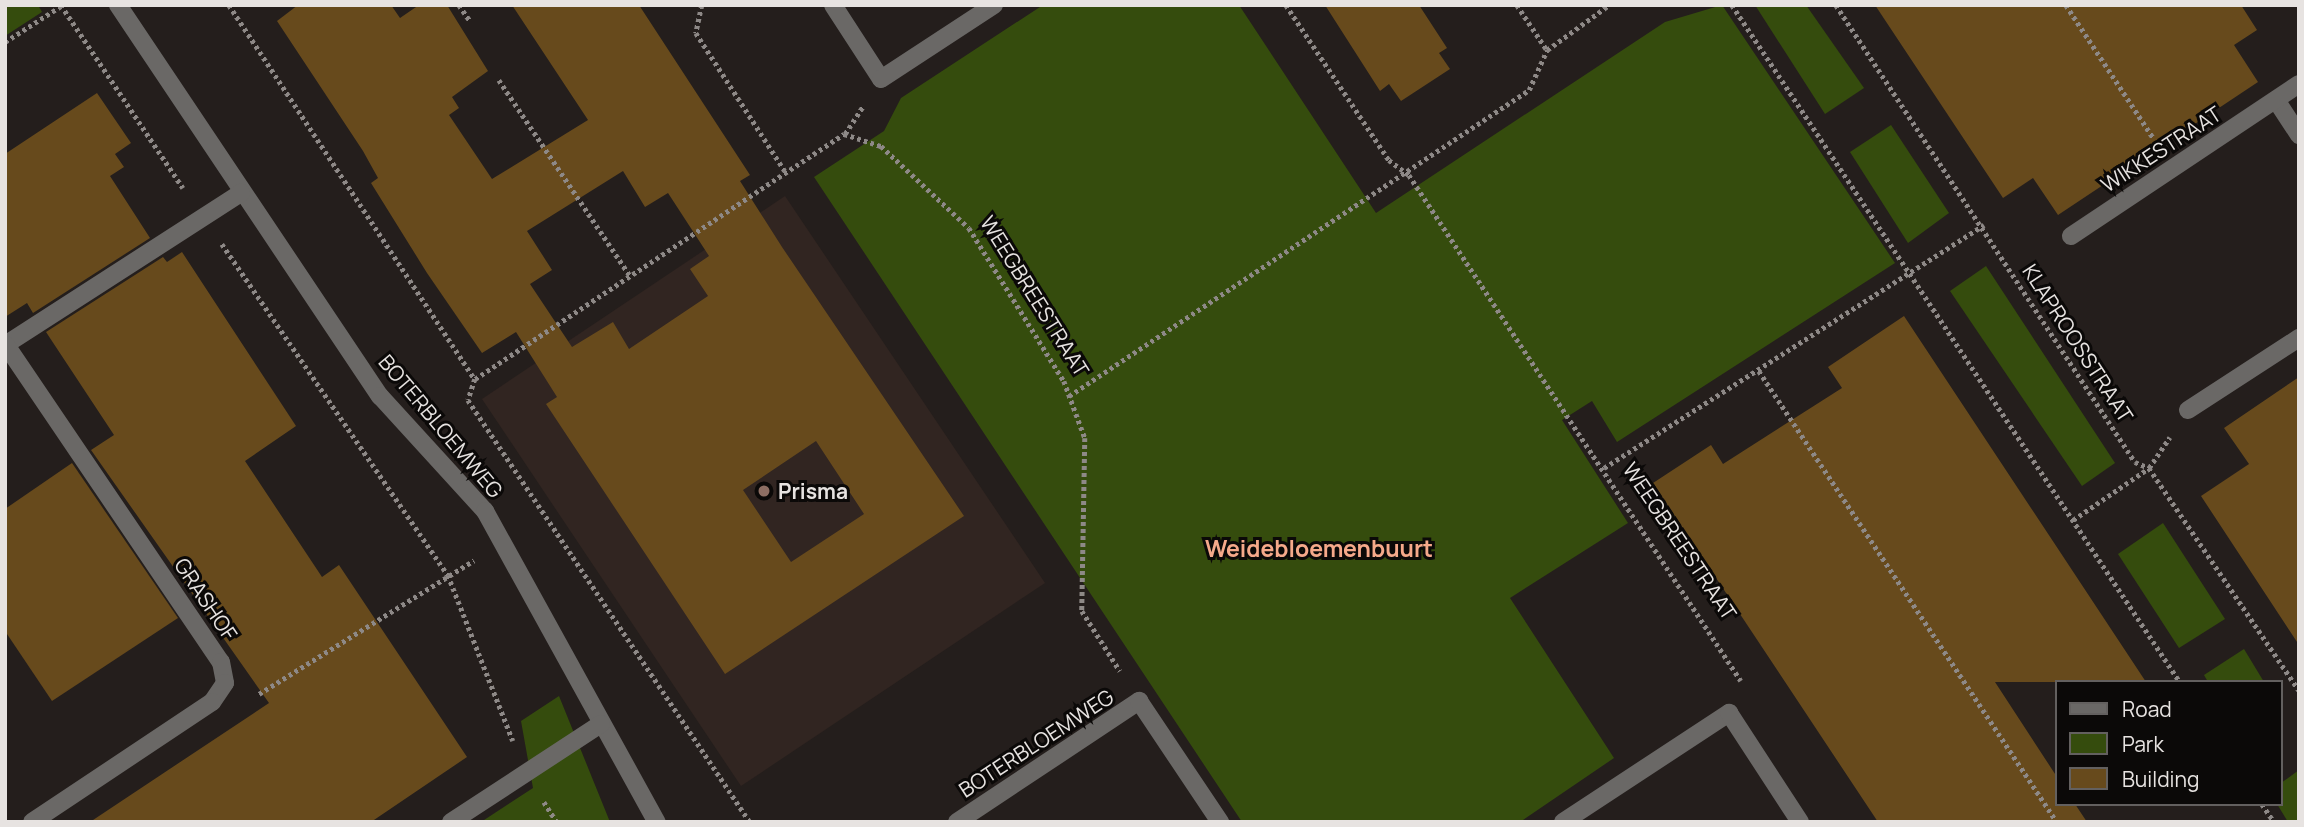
<!DOCTYPE html>
<style>
body{margin:0}
#map{position:relative;width:2304px;height:827px;overflow:hidden;background:#241e1c;font-family:Manrope,sans-serif}
div>[style]{position:absolute}
[style*='--x']{left:calc(var(--x)*1px);top:calc(var(--y)*1px);width:calc(var(--w)*1px);rotate:calc(var(--a)*1deg)}
.built>*{inset:0;background:#312521}
.green>*{inset:0;background:#354c0d}
.building>*{inset:0;background:#674a1c}
.path>*{height:4.5px;margin-top:-2.25px;transform-origin:0;background:repeating-linear-gradient(90deg,#8e8987 0 3.5px,transparent 0 7px)}
.minor>*{height:18px;margin:-9px;padding:0 9px;transform-origin:9px;border-radius:9px;background:#6a6866}
.dots>*{width:19px;height:19px;translate:-50% -50%;box-sizing:border-box;border:4px solid #0b0908;border-radius:50%}
span{translate:-50% -50%;white-space:nowrap;text-align:center;line-height:1.15;-webkit-text-stroke:6px #0b0908;paint-order:stroke}
.street-label{font-size:21px;color:#e7e3e1}
.poi-label{font-size:21px;color:#e7e3e1;font-weight:700}
.left{translate:0 -50%;text-align:left}
.neighbourhood-label{font-size:23px;color:#f5a98a;font-weight:700}
.frame{position:absolute;inset:0;border:7px solid #e7e3e1;pointer-events:none}
.legend{position:absolute;left:2055px;top:680px;width:228px;height:126px;box-sizing:border-box;background:#0b0908;border:2px solid #63605f;margin:0;padding:9px 12px;list-style:none;font-size:21px;color:#e7e3e1}
.legend li{display:flex;align-items:center;gap:14px;height:35px}
.legend b{width:35px;border:2px solid #63605f}
</style>
<div id="map">
<div class="built">
<div style="clip-path:polygon(785px 196px,1045px 583px,741px 786px,482px 399px)"></div>
</div>
<div class="green">
<div style="clip-path:polygon(5px 5px,38px 5px,42px 12px,5px 36px)"></div>
<div style="clip-path:polygon(1043px 5px,1239px 5px,1376px 213px,1665px 22px,1722px 5px,1895px 263px,1617px 442px,1592px 401px,1562px 420px,1628px 523px,1510px 598px,1614px 758px,1520px 822px,1242px 822px,814px 177px,884px 131px,901px 98px)"></div>
<div style="clip-path:polygon(1755px 5px,1806px 5px,1864px 88px,1825px 114px)"></div>
<div style="clip-path:polygon(1891px 125px,1949px 213px,1908px 243px,1850px 152px)"></div>
<div style="clip-path:polygon(1986px 266px,2115px 463px,2082px 486px,1950px 291px)"></div>
<div style="clip-path:polygon(2163px 523px,2225px 619px,2179px 648px,2118px 554px)"></div>
<div style="clip-path:polygon(2244px 649px,2264px 682px,2208px 682px,2204px 675px)"></div>
<div style="clip-path:polygon(559px 696px,610px 822px,481px 822px,533px 788px,521px 721px)"></div>
<div style="clip-path:polygon(2299px 770px,2299px 822px,2288px 822px,2277px 804px,2281px 783px)"></div>
</div>
<div class="building">
<div style="clip-path:polygon(evenodd,298px 5px,391px 5px,400px 18px,419px 5px,447px 5px,488px 71px,452px 97px,459px 108px,449px 115px,492px 179px,588px 120px,512px 5px,639px 5px,750px 175px,740px 181px,782px 247px,964px 516px,725px 674px,546px 404px,557px 397px,516px 332px,482px 353px,427px 273px,371px 183px,378px 178px,363px 151px,277px 21px,298px 5px,623px 171px,645px 207px,668px 193px,709px 256px,690px 269px,708px 296px,629px 349px,613px 322px,572px 347px,530px 284px,552px 270px,527px 231px,623px 171px,298px 5px,816px 441px,864px 514px,791px 562px,743px 490px,816px 441px)"></div>
<div style="clip-path:polygon(1325px 5px,1419px 5px,1447px 48px,1439px 53px,1450px 69px,1401px 101px,1389px 84px,1380px 91px)"></div>
<div style="clip-path:polygon(1875px 5px,2241px 5px,2257px 30px,2234px 45px,2258px 82px,2058px 215px,2033px 178px,2003px 198px)"></div>
<div style="clip-path:polygon(97px 93px,131px 143px,115px 154px,124px 167px,110px 176px,150px 238px,33px 313px,27px 303px,5px 317px,5px 154px)"></div>
<div style="clip-path:polygon(182px 252px,296px 426px,245px 461px,322px 577px,339px 565px,467px 757px,371px 822px,90px 822px,269px 703px,91px 450px,114px 435px,46px 332px,163px 257px,167px 262px)"></div>
<div style="clip-path:polygon(1904px 316px,2146px 682px,1995px 682px,2057px 777px,2057px 804px,2075px 804px,2087px 822px,1878px 822px,1653px 483px,1711px 445px,1723px 464px,1842px 388px,1828px 367px)"></div>
<div style="clip-path:polygon(2299px 377px,2299px 645px,2201px 496px,2249px 464px,2224px 428px)"></div>
<div style="clip-path:polygon(72px 463px,178px 618px,52px 701px,5px 631px,5px 509px)"></div>
</div>
<div class="path">
<div style="--x:61;--y:5;--w:220;--a:56.3"></div>
<div style="--x:229;--y:5;--w:448;--a:56.7"></div>
<div style="--x:475;--y:379;--w:22;--a:108"></div>
<div style="--x:468;--y:400;--w:508;--a:56.25"></div>
<div style="--x:459;--y:5;--w:19;--a:55"></div>
<div style="--x:702;--y:5;--w:29;--a:102"></div>
<div style="--x:696;--y:33;--w:164;--a:57.2"></div>
<div style="--x:1286;--y:5;--w:186;--a:56.4"></div>
<div style="--x:1389;--y:160;--w:25;--a:37"></div>
<div style="--x:1409;--y:175;--w:605;--a:56.73"></div>
<div style="--x:1517;--y:5;--w:54;--a:56.3"></div>
<div style="--x:1732;--y:5;--w:812;--a:56.51"></div>
<div style="--x:1836;--y:5;--w:546;--a:56.8"></div>
<div style="--x:2135;--y:462;--w:15;--a:23"></div>
<div style="--x:2149;--y:468;--w:268;--a:56"></div>
<div style="--x:2066;--y:5;--w:160;--a:56.7"></div>
<div style="--x:5;--y:42;--w:67;--a:-32.7"></div>
<div style="--x:499;--y:80;--w:236;--a:56.2"></div>
<div style="--x:845;--y:134;--w:33;--a:-57"></div>
<div style="--x:222;--y:244;--w:401;--a:55.7"></div>
<div style="--x:448;--y:575;--w:178;--a:68.6"></div>
<div style="--x:1759;--y:371;--w:541;--a:56.55"></div>
<div style="--x:475;--y:379;--w:443;--a:-33.6"></div>
<div style="--x:844;--y:134;--w:39;--a:18"></div>
<div style="--x:881;--y:146;--w:120;--a:43"></div>
<div style="--x:969;--y:228;--w:180;--a:58.2"></div>
<div style="--x:1064;--y:381;--w:61;--a:69.8"></div>
<div style="--x:1085;--y:438;--w:173;--a:91"></div>
<div style="--x:1082;--y:611;--w:71;--a:57.7"></div>
<div style="--x:1069;--y:396;--w:552;--a:-33.63"></div>
<div style="--x:1529;--y:90;--w:44;--a:-65.8"></div>
<div style="--x:1547;--y:50;--w:77;--a:-36"></div>
<div style="--x:1604;--y:468;--w:451;--a:-32.6"></div>
<div style="--x:2073;--y:520;--w:92;--a:-34.4"></div>
<div style="--x:2149;--y:468;--w:37;--a:-56"></div>
<div style="--x:259;--y:694;--w:253;--a:-31.9"></div>
<div style="--x:544;--y:802;--w:24;--a:57"></div>
<div style="--x:2262;--y:804;--w:22;--a:56"></div>
</div>
<div class="minor">
<div style="--x:118;--y:5;--w:471;--a:56.2"></div>
<div style="--x:380;--y:396;--w:156;--a:47.6"></div>
<div style="--x:485;--y:511;--w:355;--a:61.1"></div>
<div style="--x:833;--y:5;--w:88;--a:57"></div>
<div style="--x:881;--y:79;--w:135;--a:-33.2"></div>
<div style="--x:2276;--y:100;--w:42;--a:56.7"></div>
<div style="--x:2071;--y:236;--w:274;--a:-33.7"></div>
<div style="--x:5;--y:345;--w:281;--a:-32.8"></div>
<div style="--x:6;--y:345;--w:383;--a:55.9"></div>
<div style="--x:221;--y:662;--w:21;--a:79"></div>
<div style="--x:225;--y:683;--w:23;--a:124"></div>
<div style="--x:212;--y:702;--w:216;--a:146.3"></div>
<div style="--x:2188;--y:410;--w:132;--a:-33"></div>
<div style="--x:451;--y:822;--w:179;--a:-33.2"></div>
<div style="--x:957;--y:822;--w:219;--a:-33.6"></div>
<div style="--x:1139;--y:701;--w:146;--a:56.2"></div>
<div style="--x:1563;--y:822;--w:199;--a:-33.3"></div>
<div style="--x:1729;--y:713;--w:130;--a:56.9"></div>
</div>
<div class="dots">
<div style="left:764px;top:491px;background:#8d6e63"></div>
</div>
<div class="street-label">
<span style="left:2161px;top:149px;rotate:-33deg">WIKKESTRAAT</span>
<span style="left:1035px;top:296px;rotate:58deg">WEEGBREESTRAAT</span>
<span style="left:2078px;top:343px;rotate:57deg">KLAPROOSSTRAAT</span>
<span style="left:441px;top:426px;rotate:50deg">BOTERBLOEMWEG</span>
<span style="left:1680px;top:541px;rotate:56deg">WEEGBREESTRAAT</span>
<span style="left:206px;top:599px;rotate:56deg">GRASHOF</span>
<span style="left:1036px;top:743px;rotate:-33deg">BOTERBLOEMWEG</span>
</div>
<div class="poi-label">
<span class="left" style="left:778px;top:491px">Prisma</span>
</div>
<div class="neighbourhood-label">
<span style="left:1319px;top:548px">Weidebloemenbuurt</span>
</div>
<div class="frame"></div>
<ul class="legend">
<li><b style="height:9px;background:#6a6866"></b>Road</li>
<li><b style="height:19px;background:#354c0d"></b>Park</li>
<li><b style="height:19px;background:#674a1c"></b>Building</li>
</ul>
</div>
